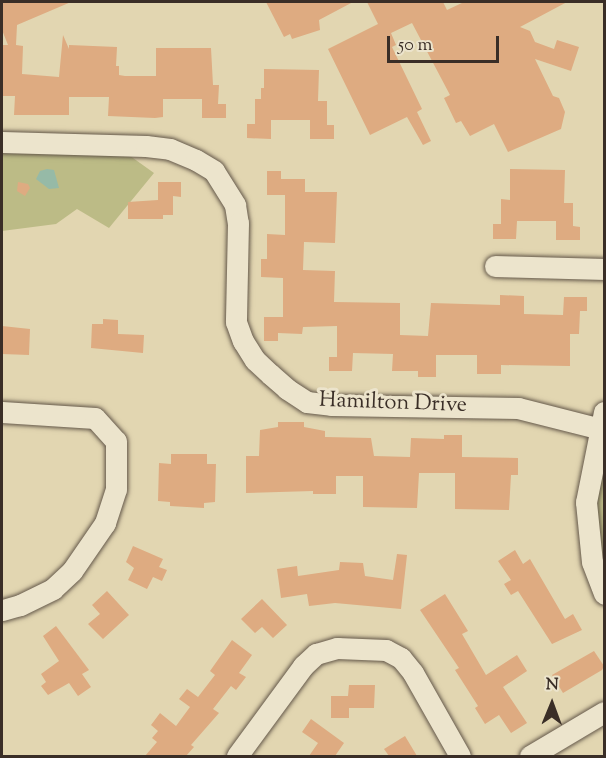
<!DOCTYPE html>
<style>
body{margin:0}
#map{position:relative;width:606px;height:758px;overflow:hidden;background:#e2d6b1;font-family:"Sorts Mill Goudy",serif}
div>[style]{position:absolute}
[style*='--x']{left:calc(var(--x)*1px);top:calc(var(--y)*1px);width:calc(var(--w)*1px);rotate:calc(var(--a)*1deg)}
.green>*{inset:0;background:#bcbb86}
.water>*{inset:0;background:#96baa7}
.building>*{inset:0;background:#deab81}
.roads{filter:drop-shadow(0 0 2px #64584a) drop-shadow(0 0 2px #64584a)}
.minor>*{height:21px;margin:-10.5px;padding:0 10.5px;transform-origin:10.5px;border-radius:10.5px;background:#ece4cc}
span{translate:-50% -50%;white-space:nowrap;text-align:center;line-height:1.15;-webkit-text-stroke:6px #ece4cc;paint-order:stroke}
.street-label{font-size:22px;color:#3a2e27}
.frame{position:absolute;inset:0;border:3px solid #3a2e27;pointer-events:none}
.north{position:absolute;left:522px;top:674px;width:60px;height:60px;-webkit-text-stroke:4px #ece4cc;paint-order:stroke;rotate:1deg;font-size:16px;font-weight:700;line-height:24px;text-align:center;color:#3a2e27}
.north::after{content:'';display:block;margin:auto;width:21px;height:27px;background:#3a2e27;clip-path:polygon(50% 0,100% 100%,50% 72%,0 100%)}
.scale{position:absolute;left:387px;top:36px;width:112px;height:27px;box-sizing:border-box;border:3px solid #3a2e27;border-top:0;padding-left:8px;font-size:18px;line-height:21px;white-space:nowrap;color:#3a2e27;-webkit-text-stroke:4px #ece4cc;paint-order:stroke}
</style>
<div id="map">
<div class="green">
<div style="clip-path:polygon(2px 151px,126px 153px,154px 173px,109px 228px,77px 209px,56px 224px,2px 231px)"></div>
<div style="clip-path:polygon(604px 453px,604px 572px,596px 534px,595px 499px)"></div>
</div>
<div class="water">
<div style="clip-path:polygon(47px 169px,54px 170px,59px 188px,49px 189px,36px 179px,40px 171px)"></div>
</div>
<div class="building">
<div style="clip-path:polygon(2px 2px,71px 2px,17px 25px,16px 45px,23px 46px,22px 74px,59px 77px,63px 35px,69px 49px,69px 45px,117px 47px,116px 66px,119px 66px,119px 75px,125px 76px,156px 76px,156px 48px,211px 48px,213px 85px,219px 85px,218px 104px,226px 104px,226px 118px,202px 118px,202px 99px,163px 99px,163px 117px,155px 118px,108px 116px,109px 97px,69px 97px,69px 115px,14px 115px,15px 96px,3px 96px,2px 93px,2px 45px,8px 45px,2px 30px)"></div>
<div style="clip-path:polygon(266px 2px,353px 2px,319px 20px,320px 30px,292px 39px,290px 34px,284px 37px)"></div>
<div style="clip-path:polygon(367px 2px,443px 2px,447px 10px,464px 2px,567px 2px,520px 27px,530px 31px,535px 42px,554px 49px,557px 40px,579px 47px,571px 71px,535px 59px,553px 96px,559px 98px,565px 112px,561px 129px,508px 152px,494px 124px,470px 136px,461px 121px,456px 123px,444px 98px,450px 95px,412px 23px,391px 33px,396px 45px,392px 47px,422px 109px,417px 112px,431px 141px,423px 145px,407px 117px,370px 135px,328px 49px,378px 24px)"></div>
<div style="clip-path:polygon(264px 69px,319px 70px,318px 101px,327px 101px,327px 125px,334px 125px,334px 139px,310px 139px,310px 120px,271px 120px,271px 139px,247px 138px,247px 124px,255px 124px,255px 99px,261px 99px,261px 88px,264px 88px)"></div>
<div style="clip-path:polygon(510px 169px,565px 170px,564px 203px,573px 203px,573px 226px,580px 227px,580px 240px,556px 240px,556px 221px,517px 221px,516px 239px,493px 239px,493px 224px,501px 224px,501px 199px,510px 200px)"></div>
<div style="clip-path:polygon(267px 171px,281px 171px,281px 179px,305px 179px,305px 192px,337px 192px,335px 243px,304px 242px,303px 270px,335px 271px,334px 302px,400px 303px,400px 335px,428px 336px,431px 303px,500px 305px,500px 295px,524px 296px,524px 314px,563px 315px,564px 297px,587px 297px,587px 311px,580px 311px,579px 334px,570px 334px,570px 366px,501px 365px,501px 374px,477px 374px,477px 355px,436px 355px,436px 377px,418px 377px,418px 371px,392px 371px,393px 354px,353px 353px,352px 371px,329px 371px,329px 357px,337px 357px,337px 326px,303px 327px,302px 334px,278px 333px,278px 341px,264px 341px,264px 317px,283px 317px,283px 278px,261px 277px,261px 259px,267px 259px,267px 234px,285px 235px,285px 195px,267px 195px)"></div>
<div style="clip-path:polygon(18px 182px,28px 184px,30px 188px,25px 196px,17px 191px)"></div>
<div style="clip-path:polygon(158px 182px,181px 182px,181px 197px,173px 196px,173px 215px,163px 215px,163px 219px,128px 219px,128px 202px,158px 200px)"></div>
<div style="clip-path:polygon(103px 319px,118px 320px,118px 334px,144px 335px,143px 353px,91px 348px,92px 324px,103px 324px)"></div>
<div style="clip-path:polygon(2px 326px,30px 329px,29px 355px,2px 354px)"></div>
<div style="clip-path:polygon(278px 422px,304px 422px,304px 427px,325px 431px,325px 437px,371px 438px,374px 456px,410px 457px,411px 438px,444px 439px,444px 435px,462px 435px,462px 457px,518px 458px,518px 475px,511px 475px,509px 510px,455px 509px,455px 473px,419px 473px,417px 508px,363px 507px,363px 476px,336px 476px,336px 494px,313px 494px,313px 491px,246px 493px,246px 456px,259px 456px,260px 430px,278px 427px)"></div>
<div style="clip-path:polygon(171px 454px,207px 454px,207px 464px,216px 464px,215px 502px,204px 503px,204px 508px,170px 506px,170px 502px,158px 501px,159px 463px,171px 464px)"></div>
<div style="clip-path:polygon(133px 546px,163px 559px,159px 567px,167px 570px,162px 581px,153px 577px,147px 589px,128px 580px,134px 568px,126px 562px)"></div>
<div style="clip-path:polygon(515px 550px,523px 564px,530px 559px,565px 619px,573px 614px,582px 630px,552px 644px,518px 591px,511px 595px,504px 584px,511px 580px,498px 561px)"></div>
<div style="clip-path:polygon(397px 554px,407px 555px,401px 609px,335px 603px,309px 606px,307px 594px,281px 598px,277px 569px,297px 566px,298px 576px,339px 570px,340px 562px,363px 563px,365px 576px,393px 580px)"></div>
<div style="clip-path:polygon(107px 591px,129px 615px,103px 639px,88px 624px,100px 614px,92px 605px)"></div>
<div style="clip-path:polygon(445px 594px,468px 631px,462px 634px,486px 675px,517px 655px,527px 671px,503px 687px,527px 723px,511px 733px,499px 715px,485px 724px,475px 708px,478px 706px,455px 670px,459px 668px,420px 610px)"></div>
<div style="clip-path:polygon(262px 599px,287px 625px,273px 638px,262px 627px,255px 633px,241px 619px)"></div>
<div style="clip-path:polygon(56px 626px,89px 670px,82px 674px,91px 687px,78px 696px,69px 683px,48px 695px,41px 686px,46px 682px,41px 674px,59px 661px,43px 636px)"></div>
<div style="clip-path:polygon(232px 640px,252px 655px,239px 673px,246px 677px,236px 690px,231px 686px,213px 709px,219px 713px,191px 745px,194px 747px,186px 756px,145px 756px,157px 742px,152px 738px,158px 731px,151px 725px,160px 713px,176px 726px,190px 707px,179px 699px,187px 689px,198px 697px,215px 675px,210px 671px)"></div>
<div style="clip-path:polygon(594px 651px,604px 666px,602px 670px,563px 693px,552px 675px)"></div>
<div style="clip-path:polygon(349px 685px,375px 685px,374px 708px,349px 708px,349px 718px,331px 718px,331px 696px,348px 696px)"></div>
<div style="clip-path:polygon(311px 719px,344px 743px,335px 756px,309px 756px,318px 743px,302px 732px)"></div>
<div style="clip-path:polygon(405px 736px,417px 756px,389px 756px,384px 749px)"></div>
</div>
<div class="roads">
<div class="minor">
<div style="--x:2;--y:142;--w:144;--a:1.6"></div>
<div style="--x:146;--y:146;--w:24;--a:7"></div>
<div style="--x:170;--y:149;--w:28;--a:23"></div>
<div style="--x:196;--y:160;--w:21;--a:31"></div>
<div style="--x:214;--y:171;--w:40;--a:58"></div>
<div style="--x:235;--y:205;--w:18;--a:81"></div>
<div style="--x:238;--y:223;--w:99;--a:91.2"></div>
<div style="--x:236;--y:322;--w:20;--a:70"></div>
<div style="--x:243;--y:341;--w:22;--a:58"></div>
<div style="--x:255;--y:360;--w:21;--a:43"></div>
<div style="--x:270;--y:374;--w:23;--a:41"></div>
<div style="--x:287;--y:389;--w:24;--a:33"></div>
<div style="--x:307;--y:402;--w:24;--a:7"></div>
<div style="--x:331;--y:405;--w:187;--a:0.9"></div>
<div style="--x:518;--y:408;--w:86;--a:14.2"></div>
<div style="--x:495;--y:266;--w:109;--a:1.6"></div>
<div style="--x:2;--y:412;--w:93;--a:3.7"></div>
<div style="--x:95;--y:418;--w:31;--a:48"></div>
<div style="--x:116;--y:441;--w:48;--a:90"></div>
<div style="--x:116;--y:489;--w:36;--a:108"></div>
<div style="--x:105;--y:523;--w:58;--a:124.5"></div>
<div style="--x:72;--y:571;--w:26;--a:137"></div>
<div style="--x:53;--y:589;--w:37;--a:154"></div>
<div style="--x:20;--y:605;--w:19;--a:164"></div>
<div style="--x:604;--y:412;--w:92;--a:101.3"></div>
<div style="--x:586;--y:502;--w:60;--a:84.3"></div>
<div style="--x:592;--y:562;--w:34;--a:69"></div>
<div style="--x:237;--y:756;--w:112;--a:-53.7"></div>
<div style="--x:303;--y:666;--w:18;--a:-43"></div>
<div style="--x:316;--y:654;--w:22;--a:-16"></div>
<div style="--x:337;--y:648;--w:49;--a:2.3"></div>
<div style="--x:386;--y:650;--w:17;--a:28"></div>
<div style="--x:401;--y:658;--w:19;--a:51"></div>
<div style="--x:413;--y:673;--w:95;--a:60.5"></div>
<div style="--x:530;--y:756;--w:86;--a:-30.7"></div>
</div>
</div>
<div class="street-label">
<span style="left:393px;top:404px;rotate:2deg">Hamilton Drive</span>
</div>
<div class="frame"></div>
<div class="north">N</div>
<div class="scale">50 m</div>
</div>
